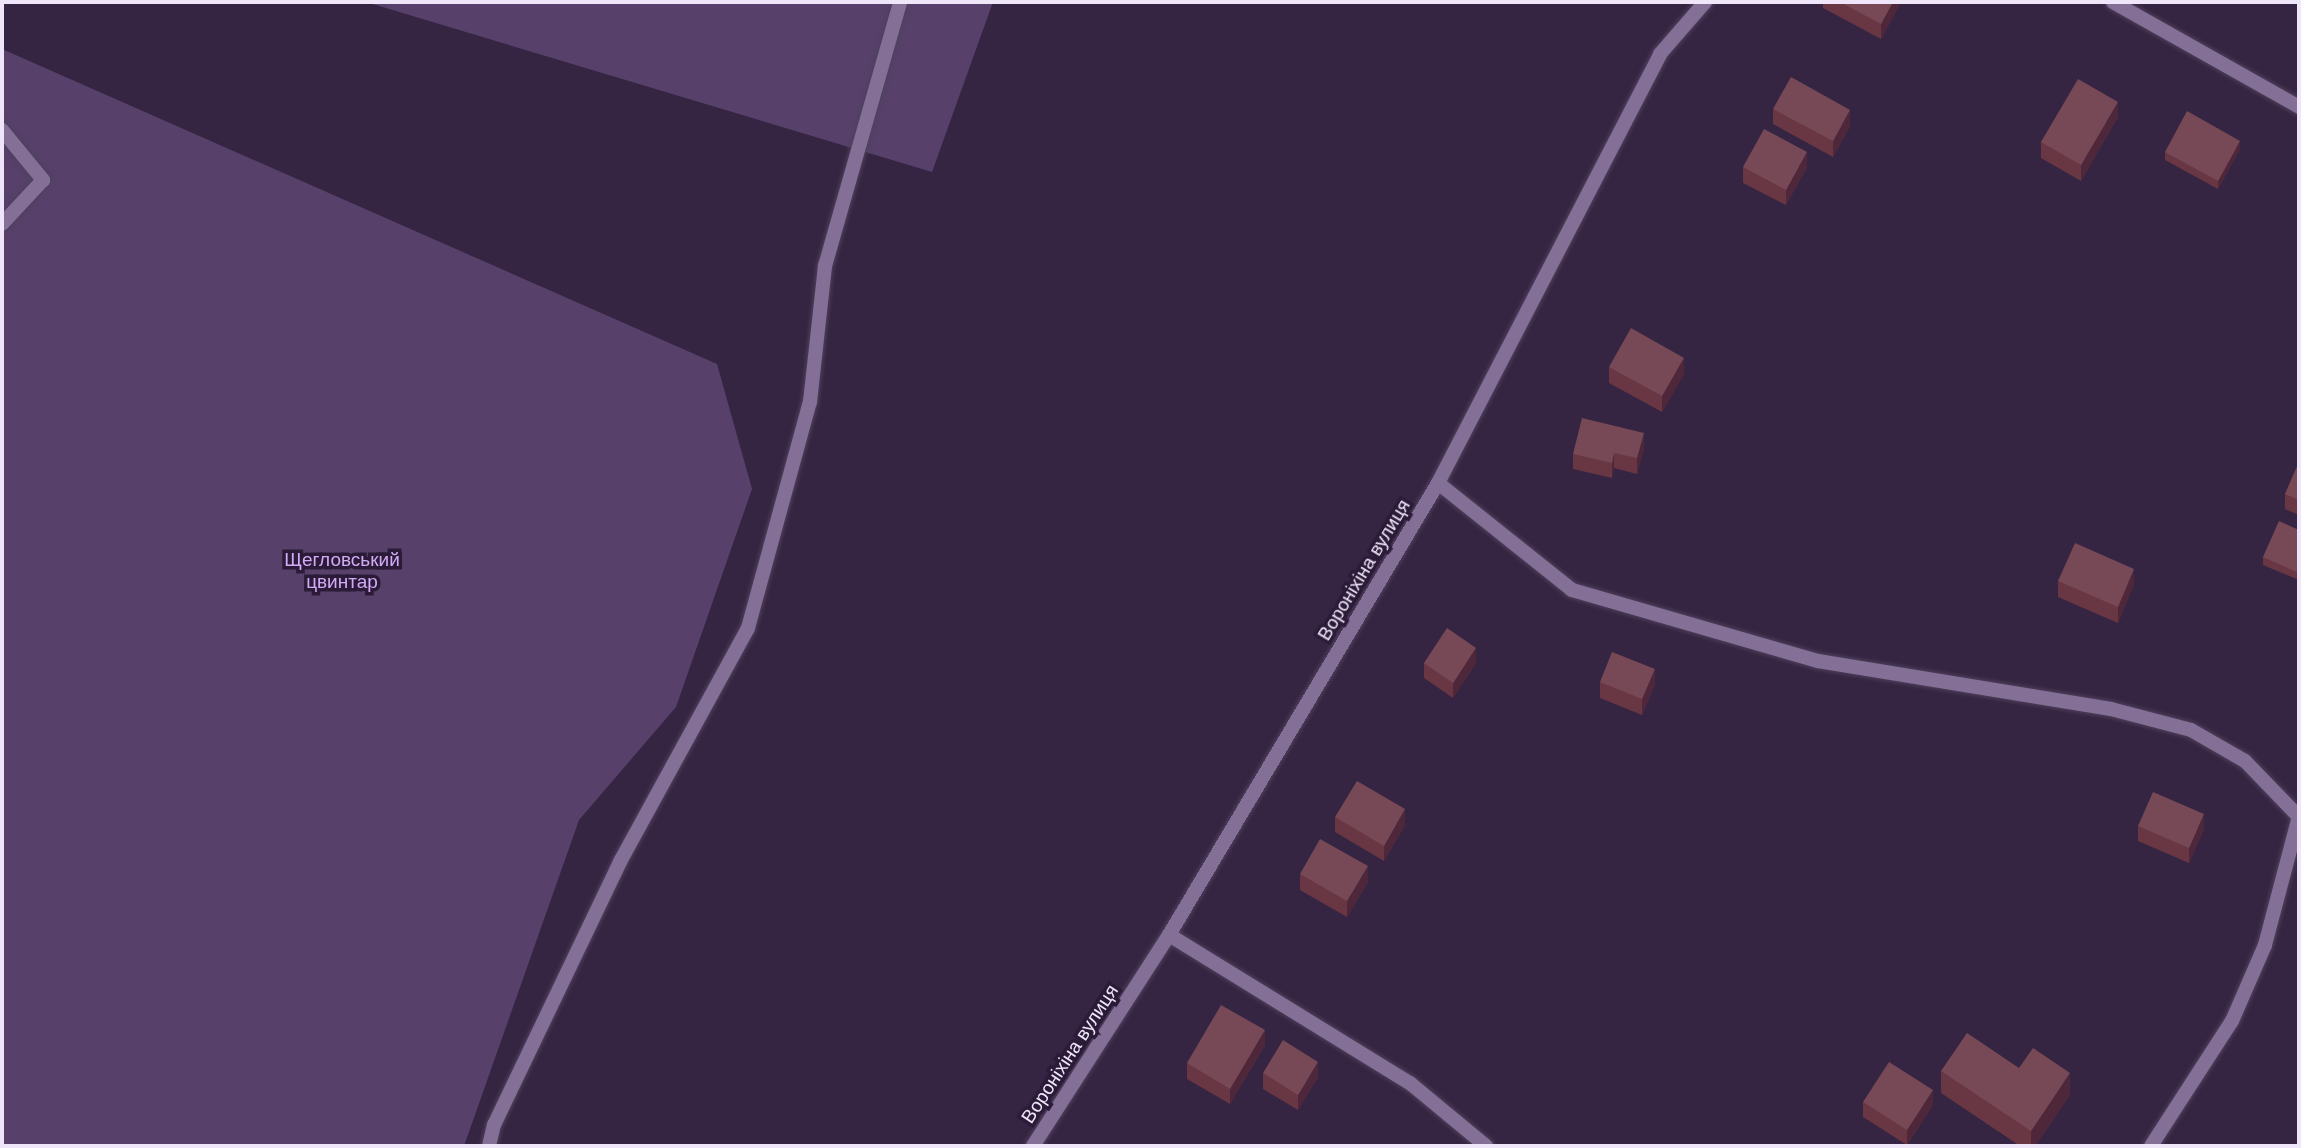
<!DOCTYPE html>
<meta charset="utf-8">
<style>
body{margin:0}
#map{position:relative;width:2301px;height:1148px;overflow:hidden;background:#352542;font-family:"DM Sans",sans-serif}
div>[style]{position:absolute}
[style*='--x']{left:calc(var(--x)*1px);top:calc(var(--y)*1px);width:calc(var(--w)*1px);rotate:calc(var(--a)*1deg)}
.green>*{inset:0;background:#57416b}
.roads{filter:drop-shadow(0 0 2px #4f405c) drop-shadow(0 0 2px #4f405c)}
.lane>*{height:14px;margin:-7px;padding:0 7px;transform-origin:7px;border-radius:7px;background:#847097}
.street>*{height:14px;margin:-7px;padding:0 7px;transform-origin:7px;border-radius:7px;background:#847097}
.wall>*{inset:0;background:#693643}
.shaded-wall>*{inset:0;background:#4e273a}
.building>*{inset:0;background:#774956}
span{translate:-50% -50%;white-space:nowrap;text-align:center;line-height:1.15;-webkit-text-stroke:7px #2b1b38;paint-order:stroke}
.park-label{font-size:19px;color:#d2abf6}
.street-label{font-size:19px;color:#efe6f9}
.frame{position:absolute;inset:0;border:4px solid #efe6f9;pointer-events:none}
</style>
<div id="map">
<div class="green">
<div style="clip-path:polygon(366px 2px,993px 2px,932px 172px)"></div>
<div style="clip-path:polygon(2px 49px,717px 364px,752px 489px,676px 707px,579px 820px,464px 1146px,2px 1146px)"></div>
</div>
<div class="roads">
<div class="lane">
<div style="--x:2;--y:130;--w:65;--a:50.6"></div>
<div style="--x:43;--y:180;--w:60;--a:133"></div>
<div style="--x:1438;--y:483;--w:171;--a:38.6"></div>
<div style="--x:1572;--y:590;--w:256;--a:16.1"></div>
<div style="--x:1818;--y:661;--w:297;--a:9.3"></div>
<div style="--x:2111;--y:709;--w:83;--a:14.7"></div>
<div style="--x:2191;--y:730;--w:62;--a:29.9"></div>
<div style="--x:2245;--y:761;--w:78;--a:46"></div>
<div style="--x:1169;--y:935;--w:283;--a:31.6"></div>
<div style="--x:1410;--y:1083;--w:99;--a:39.7"></div>
</div>
<div class="street">
<div style="--x:2113;--y:2;--w:214;--a:29.4"></div>
<div style="--x:489;--y:1146;--w:22;--a:-77"></div>
<div style="--x:494;--y:1125;--w:294;--a:-64.4"></div>
<div style="--x:621;--y:860;--w:264;--a:-61.3"></div>
<div style="--x:748;--y:628;--w:234;--a:-74.7"></div>
<div style="--x:810;--y:402;--w:137;--a:-83.7"></div>
<div style="--x:825;--y:266;--w:274;--a:-74.1"></div>
<div style="--x:1033;--y:1146;--w:251;--a:-57.2"></div>
<div style="--x:1169;--y:935;--w:526;--a:-59.24"></div>
<div style="--x:1438;--y:483;--w:483;--a:-62.6"></div>
<div style="--x:1660;--y:54;--w:69;--a:-49.1"></div>
<div style="--x:2151;--y:1146;--w:149;--a:-57.1"></div>
<div style="--x:2232;--y:1021;--w:83;--a:-66.5"></div>
<div style="--x:2265;--y:945;--w:133;--a:-75.2"></div>
</div>
</div>
<div class="wall">
<div style="clip-path:polygon(1823px 2px,1901px 2px,1881px 39px,1823px 8px)"></div>
<div style="clip-path:polygon(1773px 109px,1850px 126px,1833px 157px,1773px 124px)"></div>
<div style="clip-path:polygon(2118px 117px,2081px 181px,2041px 158px,2041px 142px)"></div>
<div style="clip-path:polygon(2240px 149px,2218px 189px,2165px 160px,2165px 152px)"></div>
<div style="clip-path:polygon(1743px 167px,1807px 167px,1786px 205px,1743px 183px)"></div>
<div style="clip-path:polygon(1609px 367px,1684px 374px,1662px 412px,1609px 383px)"></div>
<div style="clip-path:polygon(1644px 448px,1637px 474px,1614px 468px,1612px 478px,1573px 469px,1573px 454px)"></div>
<div style="clip-path:polygon(2299px 462px,2299px 515px,2285px 509px,2285px 494px)"></div>
<div style="clip-path:polygon(2299px 530px,2299px 580px,2263px 565px,2263px 557px)"></div>
<div style="clip-path:polygon(2058px 581px,2134px 584px,2118px 623px,2058px 597px)"></div>
<div style="clip-path:polygon(1424px 663px,1476px 663px,1453px 698px,1424px 678px)"></div>
<div style="clip-path:polygon(1600px 682px,1655px 684px,1642px 715px,1600px 698px)"></div>
<div style="clip-path:polygon(1335px 817px,1405px 825px,1384px 861px,1335px 832px)"></div>
<div style="clip-path:polygon(2138px 826px,2204px 829px,2189px 863px,2138px 841px)"></div>
<div style="clip-path:polygon(1300px 874px,1368px 882px,1347px 917px,1300px 890px)"></div>
<div style="clip-path:polygon(1265px 1045px,1230px 1104px,1187px 1079px,1187px 1063px)"></div>
<div style="clip-path:polygon(2019px 1068px,2070px 1095px,2035px 1146px,2020px 1146px,1941px 1093px,1941px 1071px)"></div>
<div style="clip-path:polygon(1263px 1073px,1318px 1077px,1298px 1110px,1263px 1089px)"></div>
<div style="clip-path:polygon(1863px 1102px,1933px 1105px,1907px 1145px,1863px 1117px)"></div>
</div>
<div class="shaded-wall">
<div style="clip-path:polygon(1893px 2px,1901px 2px,1881px 39px,1881px 24px)"></div>
<div style="clip-path:polygon(2118px 102px,2118px 117px,2081px 181px,2081px 165px)"></div>
<div style="clip-path:polygon(1850px 110px,1850px 126px,1833px 157px,1833px 141px)"></div>
<div style="clip-path:polygon(2240px 141px,2240px 149px,2218px 189px,2218px 181px)"></div>
<div style="clip-path:polygon(1807px 152px,1807px 167px,1786px 205px,1786px 190px)"></div>
<div style="clip-path:polygon(1684px 358px,1684px 374px,1662px 412px,1662px 396px)"></div>
<div style="clip-path:polygon(1644px 433px,1644px 448px,1637px 474px,1637px 458px)"></div>
<div style="clip-path:polygon(1614px 453px,1614px 468px,1612px 478px,1612px 463px)"></div>
<div style="clip-path:polygon(2134px 569px,2134px 584px,2118px 623px,2118px 607px)"></div>
<div style="clip-path:polygon(1476px 648px,1476px 663px,1453px 698px,1453px 683px)"></div>
<div style="clip-path:polygon(1655px 669px,1655px 684px,1642px 715px,1642px 699px)"></div>
<div style="clip-path:polygon(1405px 809px,1405px 825px,1384px 861px,1384px 846px)"></div>
<div style="clip-path:polygon(2204px 814px,2204px 829px,2189px 863px,2189px 848px)"></div>
<div style="clip-path:polygon(1368px 866px,1368px 882px,1347px 917px,1347px 901px)"></div>
<div style="clip-path:polygon(1265px 1030px,1265px 1045px,1230px 1104px,1230px 1089px)"></div>
<div style="clip-path:polygon(1318px 1062px,1318px 1077px,1298px 1110px,1298px 1095px)"></div>
<div style="clip-path:polygon(2070px 1073px,2070px 1095px,2035px 1146px,2031px 1146px,2031px 1131px)"></div>
<div style="clip-path:polygon(1933px 1090px,1933px 1105px,1907px 1145px,1907px 1130px)"></div>
</div>
<div class="building">
<div style="clip-path:polygon(1840px 2px,1893px 2px,1881px 24px)"></div>
<div style="clip-path:polygon(1791px 77px,1850px 110px,1833px 141px,1773px 109px)"></div>
<div style="clip-path:polygon(2078px 79px,2118px 102px,2081px 165px,2041px 142px)"></div>
<div style="clip-path:polygon(2187px 111px,2240px 141px,2218px 181px,2165px 152px)"></div>
<div style="clip-path:polygon(1764px 129px,1807px 152px,1786px 190px,1743px 167px)"></div>
<div style="clip-path:polygon(1631px 328px,1684px 358px,1662px 396px,1609px 367px)"></div>
<div style="clip-path:polygon(1582px 418px,1644px 433px,1637px 458px,1614px 453px,1612px 463px,1573px 454px)"></div>
<div style="clip-path:polygon(2299px 462px,2299px 500px,2285px 494px)"></div>
<div style="clip-path:polygon(2279px 521px,2299px 530px,2299px 573px,2263px 557px)"></div>
<div style="clip-path:polygon(2075px 543px,2134px 569px,2118px 607px,2058px 581px)"></div>
<div style="clip-path:polygon(1447px 628px,1476px 648px,1453px 683px,1424px 663px)"></div>
<div style="clip-path:polygon(1612px 652px,1655px 669px,1642px 699px,1600px 682px)"></div>
<div style="clip-path:polygon(1357px 781px,1405px 809px,1384px 846px,1335px 817px)"></div>
<div style="clip-path:polygon(2153px 792px,2204px 814px,2189px 848px,2138px 826px)"></div>
<div style="clip-path:polygon(1320px 839px,1368px 866px,1347px 901px,1300px 874px)"></div>
<div style="clip-path:polygon(1221px 1005px,1265px 1030px,1230px 1089px,1187px 1063px)"></div>
<div style="clip-path:polygon(1967px 1033px,2019px 1068px,2033px 1048px,2070px 1073px,2031px 1131px,1941px 1071px)"></div>
<div style="clip-path:polygon(1283px 1040px,1318px 1062px,1298px 1095px,1263px 1073px)"></div>
<div style="clip-path:polygon(1889px 1062px,1933px 1090px,1907px 1130px,1863px 1102px)"></div>
</div>
<div class="park-label">
<span style="left:342px;top:571px">Щегловський<br>цвинтар</span>
</div>
<div class="street-label">
<span style="left:1364px;top:570px;rotate:-59deg">Вороніхіна вулиця</span>
<span style="left:1070px;top:1054px;rotate:-57deg">Вороніхіна вулиця</span>
</div>
<div class="frame"></div>
</div>
